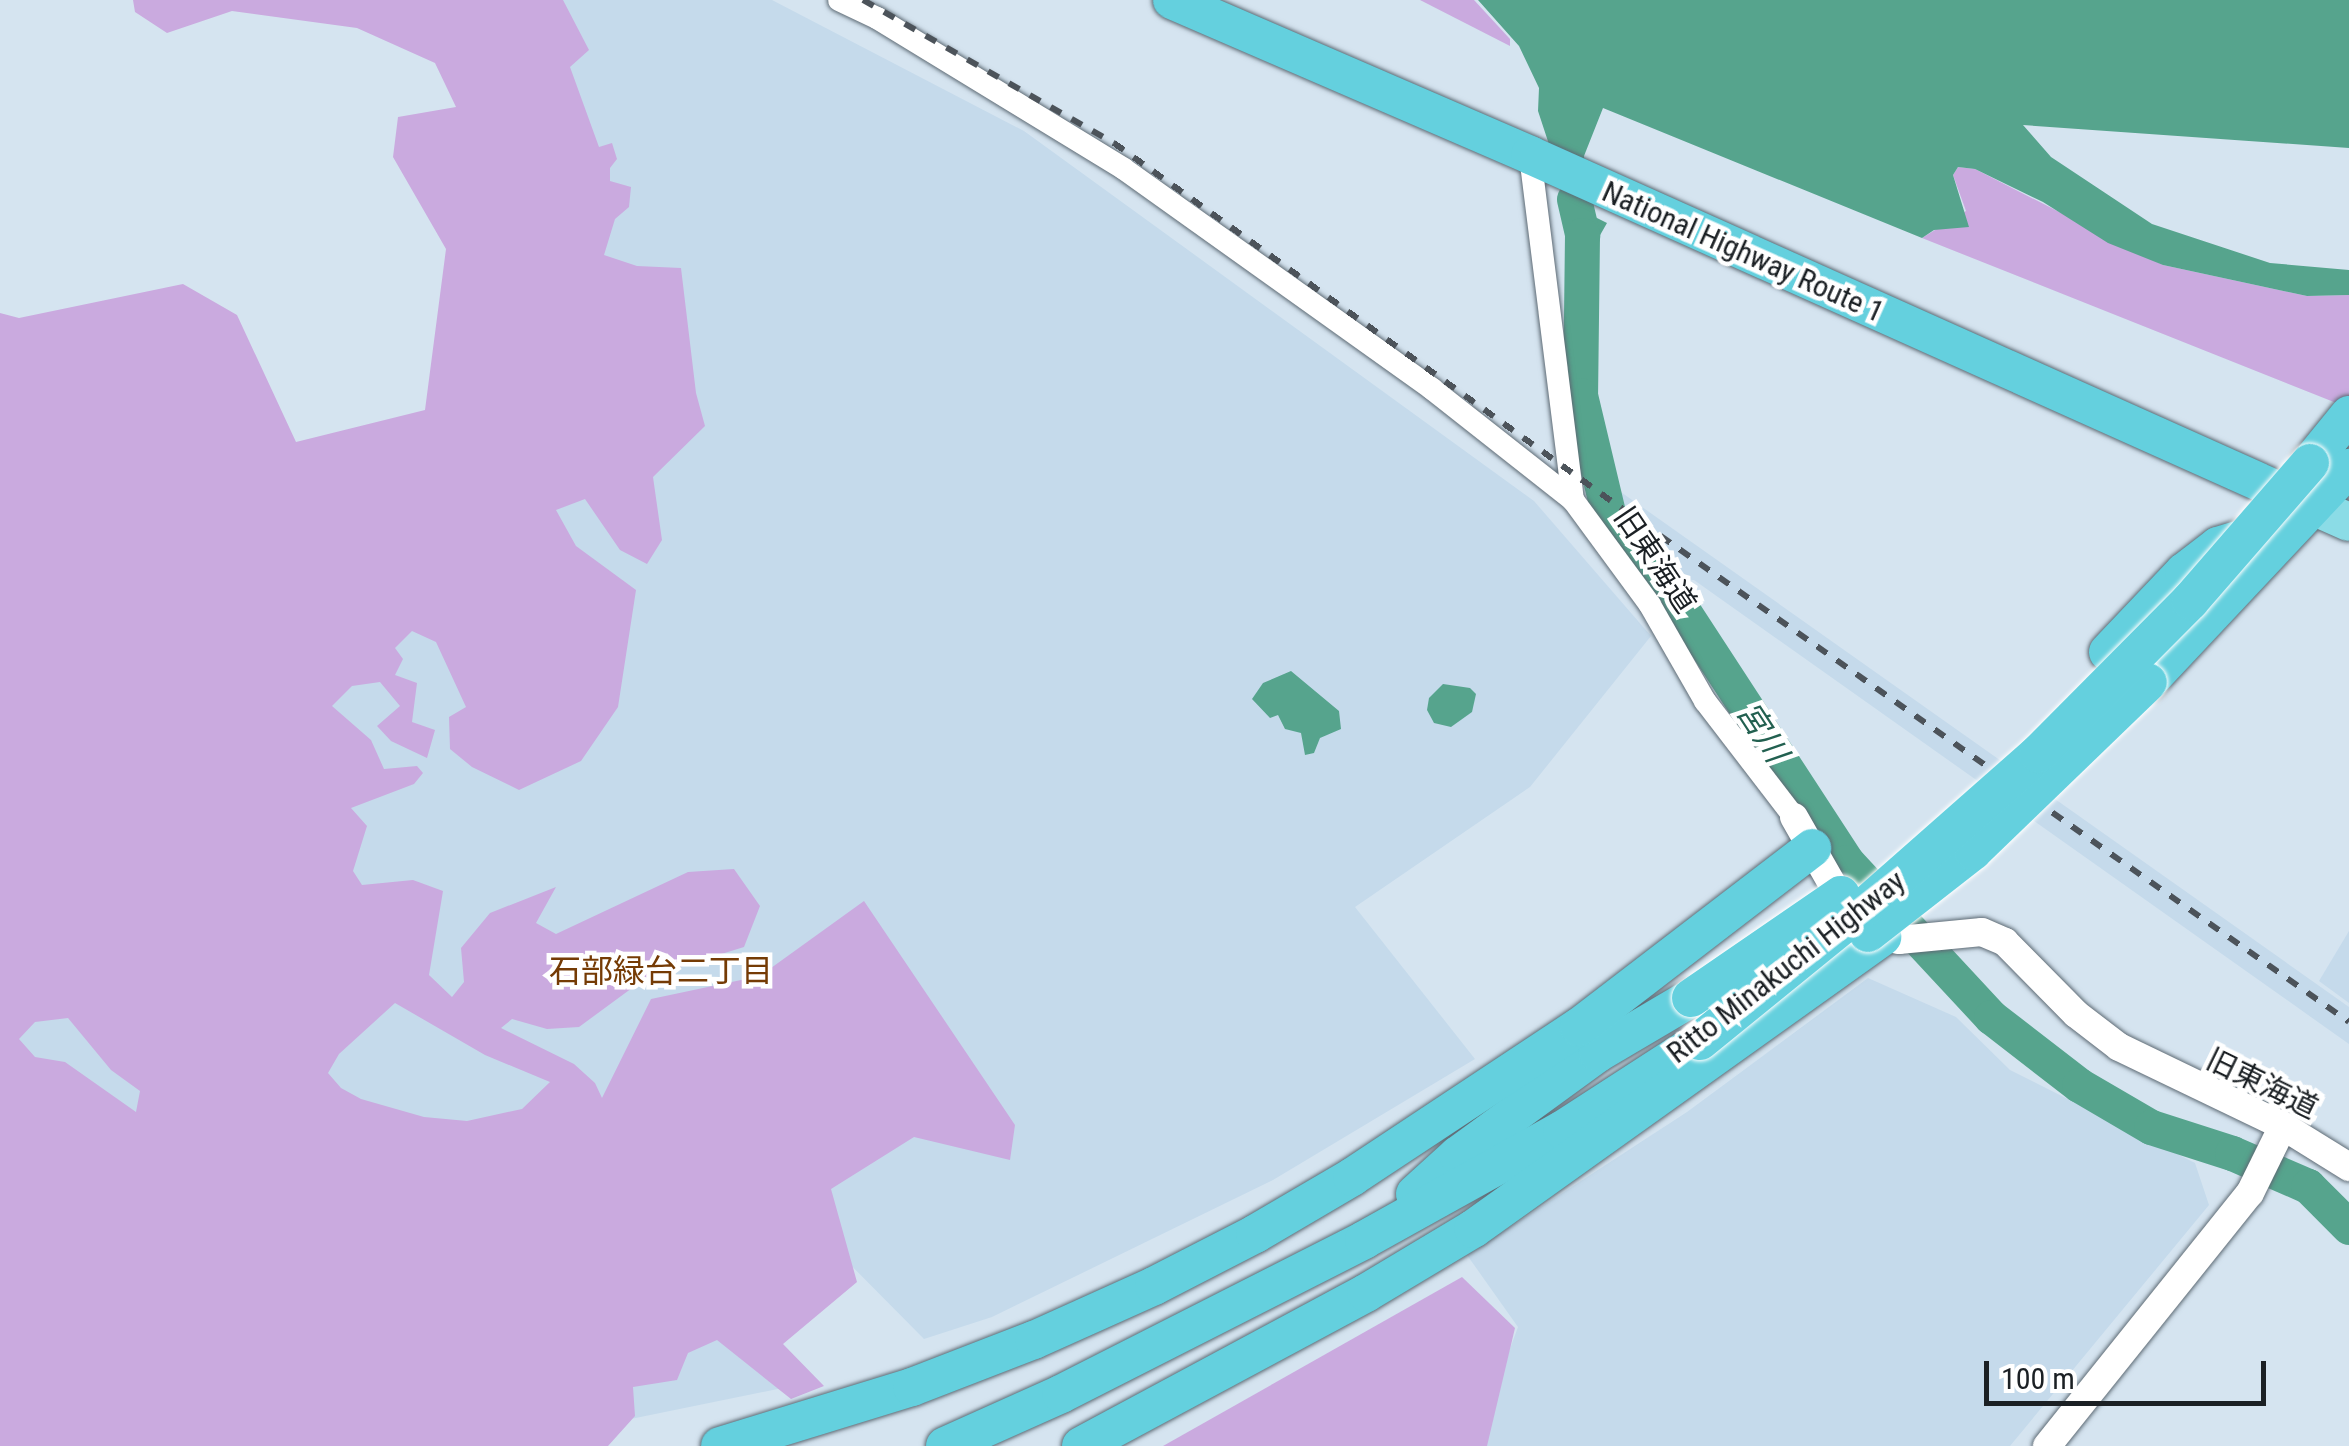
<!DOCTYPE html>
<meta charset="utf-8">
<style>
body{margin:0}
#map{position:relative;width:2349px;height:1446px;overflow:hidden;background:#d5e4f0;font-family:"Roboto Condensed","Noto Sans JP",sans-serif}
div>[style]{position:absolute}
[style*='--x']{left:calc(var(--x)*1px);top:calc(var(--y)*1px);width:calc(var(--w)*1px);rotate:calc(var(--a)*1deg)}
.built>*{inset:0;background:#c5daeb}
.green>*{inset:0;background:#caaadf}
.water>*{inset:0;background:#56a48d}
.river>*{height:35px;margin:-17.5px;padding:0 17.5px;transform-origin:17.5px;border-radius:17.5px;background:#56a48d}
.roads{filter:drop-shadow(0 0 2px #5d6a74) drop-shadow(0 0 2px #5d6a74)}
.minor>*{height:22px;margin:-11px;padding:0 11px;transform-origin:11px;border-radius:11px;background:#fff}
.tertiary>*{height:28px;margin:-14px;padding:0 14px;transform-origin:14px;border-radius:14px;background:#fff}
.primary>*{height:38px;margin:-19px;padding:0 19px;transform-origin:19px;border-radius:19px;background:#8bdce6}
.trunk>*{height:38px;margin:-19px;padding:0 19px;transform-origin:19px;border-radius:19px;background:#64d0de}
.rail>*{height:6px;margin-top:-3px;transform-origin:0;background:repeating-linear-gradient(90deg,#4c535a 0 12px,transparent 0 24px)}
.bridges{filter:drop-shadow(0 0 2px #fff) drop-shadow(0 0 2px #fff)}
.trunk-bridge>*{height:38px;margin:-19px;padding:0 19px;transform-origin:19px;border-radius:19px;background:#64d0de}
span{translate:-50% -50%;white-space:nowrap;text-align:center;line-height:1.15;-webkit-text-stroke:9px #fff;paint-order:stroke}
.street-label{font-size:30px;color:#1b2024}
.water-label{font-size:32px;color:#226050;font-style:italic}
.neighbourhood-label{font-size:32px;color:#753b05}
.scale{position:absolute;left:1984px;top:1361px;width:282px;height:45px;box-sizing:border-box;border:5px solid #1b2024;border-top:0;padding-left:12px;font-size:30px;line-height:35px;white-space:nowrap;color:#1b2024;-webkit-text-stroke:8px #fff;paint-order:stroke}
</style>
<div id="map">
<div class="built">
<div style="clip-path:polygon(505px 0,772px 0,1024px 131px,1534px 501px,1651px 636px,1530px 787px,1355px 907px,1475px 1059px,1273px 1180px,992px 1317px,924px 1339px,825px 1239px,751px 1326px,797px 1385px,567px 1432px,0 1085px,0 1021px,568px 384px)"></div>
<div style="clip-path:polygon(1618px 490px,2349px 1007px,2349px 1044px,1694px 580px,1675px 579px,1618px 518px)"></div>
<div style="clip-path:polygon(2349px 931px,2349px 1003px,2319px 981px)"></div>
<div style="clip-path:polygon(1868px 978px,1956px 1017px,2010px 1070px,2195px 1163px,2209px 1205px,2010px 1446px,1474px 1446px,1518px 1327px,1467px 1255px,1687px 1112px)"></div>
</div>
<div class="green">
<div style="clip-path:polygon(evenodd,133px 0,563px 0,589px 50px,570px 67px,599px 147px,612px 143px,617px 159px,610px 168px,610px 181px,631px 187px,629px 207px,615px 219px,604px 255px,637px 266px,681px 268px,696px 393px,705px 426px,653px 477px,662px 540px,647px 564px,620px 550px,585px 499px,556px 510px,576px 546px,636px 590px,618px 707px,581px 761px,519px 790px,472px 767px,450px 749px,449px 717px,466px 707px,436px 642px,412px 631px,395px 648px,403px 659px,395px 675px,417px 683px,412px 722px,435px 730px,427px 758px,391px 741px,377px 726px,400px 706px,380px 682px,352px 686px,332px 706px,371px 740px,384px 769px,417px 766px,423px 773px,414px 784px,351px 808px,367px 826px,353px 871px,362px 885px,413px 880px,443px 891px,429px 975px,452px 997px,464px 982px,461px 948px,490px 913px,556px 887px,536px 923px,556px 934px,688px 872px,734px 869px,760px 906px,744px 947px,647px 977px,579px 1027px,547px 1029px,512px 1019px,501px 1028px,574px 1064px,595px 1083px,602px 1098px,651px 999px,760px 976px,864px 901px,1015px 1125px,1010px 1160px,914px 1137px,831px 1189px,857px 1282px,783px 1344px,824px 1386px,791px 1399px,717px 1340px,688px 1353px,677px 1380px,633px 1387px,635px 1416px,608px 1446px,0 1446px,0 313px,19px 318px,183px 284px,237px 315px,296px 442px,425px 410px,446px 249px,393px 157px,398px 117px,456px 107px,435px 63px,357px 28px,232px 11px,167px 33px,135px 12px,133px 0,395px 1003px,485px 1055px,550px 1082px,522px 1109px,467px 1121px,424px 1117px,361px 1099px,341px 1088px,328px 1073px,339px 1054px,395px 1003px,133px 0,68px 1018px,111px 1070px,140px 1091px,136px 1112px,65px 1062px,35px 1057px,19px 1039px,35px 1022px,68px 1018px)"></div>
<div style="clip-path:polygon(1420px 0,1474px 0,1510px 39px,1510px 46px)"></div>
<div style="clip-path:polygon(1958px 167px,1975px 169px,2163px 265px,2307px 296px,2349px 295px,2349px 408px,1922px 238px,1966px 211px,1953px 175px)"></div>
<div style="clip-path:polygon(1462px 1277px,1515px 1328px,1487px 1446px,1163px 1446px)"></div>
</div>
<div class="water">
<div style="clip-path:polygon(1478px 0,2349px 0,2349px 148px,2023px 125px,2051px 157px,2152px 224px,2270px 263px,2349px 270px,2349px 295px,2307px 296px,2163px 265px,2108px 243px,2043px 202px,1975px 169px,1958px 167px,1953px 175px,1969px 227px,1934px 230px,1922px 238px,1603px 108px,1584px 156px,1589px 214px,1607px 223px,1595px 244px,1575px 244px,1564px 190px,1538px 111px,1539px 88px,1519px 46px)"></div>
<div style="clip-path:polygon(1291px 671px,1339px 711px,1341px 729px,1320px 738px,1314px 753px,1305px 755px,1301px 733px,1285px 729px,1278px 715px,1270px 718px,1252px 699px,1263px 683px)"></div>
<div style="clip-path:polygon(1443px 684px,1470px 688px,1476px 694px,1472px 712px,1451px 727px,1434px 723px,1427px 710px,1429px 698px)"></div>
</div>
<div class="river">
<div style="--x:1574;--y:199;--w:37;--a:77"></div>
<div style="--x:1582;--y:235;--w:160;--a:90.7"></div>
<div style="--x:1580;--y:395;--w:125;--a:76.6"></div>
<div style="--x:1609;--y:517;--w:94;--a:50.2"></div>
<div style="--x:1669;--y:589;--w:326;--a:56.9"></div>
<div style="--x:1847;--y:862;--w:212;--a:47.1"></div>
<div style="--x:1991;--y:1017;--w:111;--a:37.7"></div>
<div style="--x:2079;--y:1085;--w:83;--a:30.3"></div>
<div style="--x:2151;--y:1127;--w:85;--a:17.8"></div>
<div style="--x:2232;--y:1153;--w:83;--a:23.5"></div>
<div style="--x:2308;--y:1186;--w:58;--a:45"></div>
</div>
<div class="roads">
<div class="minor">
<div style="--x:839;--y:0;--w:42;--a:25.3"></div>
<div style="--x:877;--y:18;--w:289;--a:31.4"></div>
<div style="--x:1124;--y:169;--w:379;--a:35.5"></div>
<div style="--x:1432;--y:389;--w:179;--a:38.2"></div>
<div style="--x:1573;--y:500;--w:130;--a:53.7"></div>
<div style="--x:1650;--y:605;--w:111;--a:60.2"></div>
<div style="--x:1705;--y:701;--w:146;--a:52.5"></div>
<div style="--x:1530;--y:155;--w:348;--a:82.9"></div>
</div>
<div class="tertiary">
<div style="--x:1794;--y:817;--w:123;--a:60.3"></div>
<div style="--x:1855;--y:924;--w:30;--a:26"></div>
<div style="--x:1882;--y:937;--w:17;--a:10"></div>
<div style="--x:1899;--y:940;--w:83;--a:-5.5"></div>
<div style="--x:1982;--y:932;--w:25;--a:23"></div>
<div style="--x:2005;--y:942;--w:101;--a:45.4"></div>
<div style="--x:2076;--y:1014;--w:54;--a:37.5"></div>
<div style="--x:2119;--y:1047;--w:182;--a:25.7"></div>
<div style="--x:2283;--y:1126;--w:78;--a:31.8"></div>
<div style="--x:2047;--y:1446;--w:324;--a:-51.3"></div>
<div style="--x:2250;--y:1193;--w:75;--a:-63.8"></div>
</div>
<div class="primary">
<div style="--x:2313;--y:506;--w:39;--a:24"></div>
</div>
<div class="trunk">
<div style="--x:1172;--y:0;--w:390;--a:23.4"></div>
<div style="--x:1530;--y:155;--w:858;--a:24.15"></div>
<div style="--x:2310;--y:463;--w:62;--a:-50.9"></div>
<div style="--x:2108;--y:652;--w:110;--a:-46.5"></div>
<div style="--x:2184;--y:572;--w:43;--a:-37.4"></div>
<div style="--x:2218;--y:546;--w:31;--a:-17"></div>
<div style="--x:2148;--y:682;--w:294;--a:-46.8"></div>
<div style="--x:1415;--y:1194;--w:58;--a:-42.2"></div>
<div style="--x:1458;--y:1155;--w:173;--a:-36.1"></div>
<div style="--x:1598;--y:1053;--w:108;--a:-30.6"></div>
<div style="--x:720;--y:1446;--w:201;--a:-17.1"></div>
<div style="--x:912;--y:1387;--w:131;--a:-21.1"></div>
<div style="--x:1034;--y:1340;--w:132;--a:-24.2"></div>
<div style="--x:1154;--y:1286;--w:114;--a:-27.2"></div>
<div style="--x:1255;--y:1234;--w:113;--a:-30.4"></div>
<div style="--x:1352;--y:1177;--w:272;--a:-33.5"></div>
<div style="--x:1579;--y:1027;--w:294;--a:-37.5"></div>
<div style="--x:945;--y:1446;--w:127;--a:-24.1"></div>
<div style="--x:1061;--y:1394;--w:340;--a:-26.9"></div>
<div style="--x:1364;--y:1240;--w:227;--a:-29.1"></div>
<div style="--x:1562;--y:1130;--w:149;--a:-32.9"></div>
<div style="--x:1081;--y:1446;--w:323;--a:-28.2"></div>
<div style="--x:1366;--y:1293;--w:125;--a:-30.9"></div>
<div style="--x:1473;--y:1229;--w:503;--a:-35.52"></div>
</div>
</div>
<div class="rail">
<div style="--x:863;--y:0;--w:289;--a:29.7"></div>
<div style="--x:1114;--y:143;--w:625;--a:35.75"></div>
<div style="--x:1621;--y:508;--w:891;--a:35.22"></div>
</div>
<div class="bridges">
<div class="trunk-bridge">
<div style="--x:1868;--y:933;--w:133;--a:-38"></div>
<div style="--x:1973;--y:851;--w:243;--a:-44"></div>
<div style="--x:1691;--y:998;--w:182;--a:-34.5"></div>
<div style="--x:1700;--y:1041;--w:208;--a:-39.1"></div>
<div style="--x:1861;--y:910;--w:236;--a:-41.4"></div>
<div style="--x:2038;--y:754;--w:216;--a:-45.2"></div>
<div style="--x:2190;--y:601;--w:183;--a:-49"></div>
</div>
</div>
<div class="street-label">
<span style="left:1743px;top:252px;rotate:24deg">National Highway Route 1</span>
<span style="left:1655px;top:560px;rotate:56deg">旧東海道</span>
<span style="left:1786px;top:967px;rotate:-38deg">Ritto Minakuchi Highway</span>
<span style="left:2262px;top:1084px;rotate:26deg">旧東海道</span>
</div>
<div class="water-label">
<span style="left:1762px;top:732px;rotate:57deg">宮川</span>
</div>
<div class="neighbourhood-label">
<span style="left:661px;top:971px">石部緑台二丁目</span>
</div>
<div class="scale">100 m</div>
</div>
